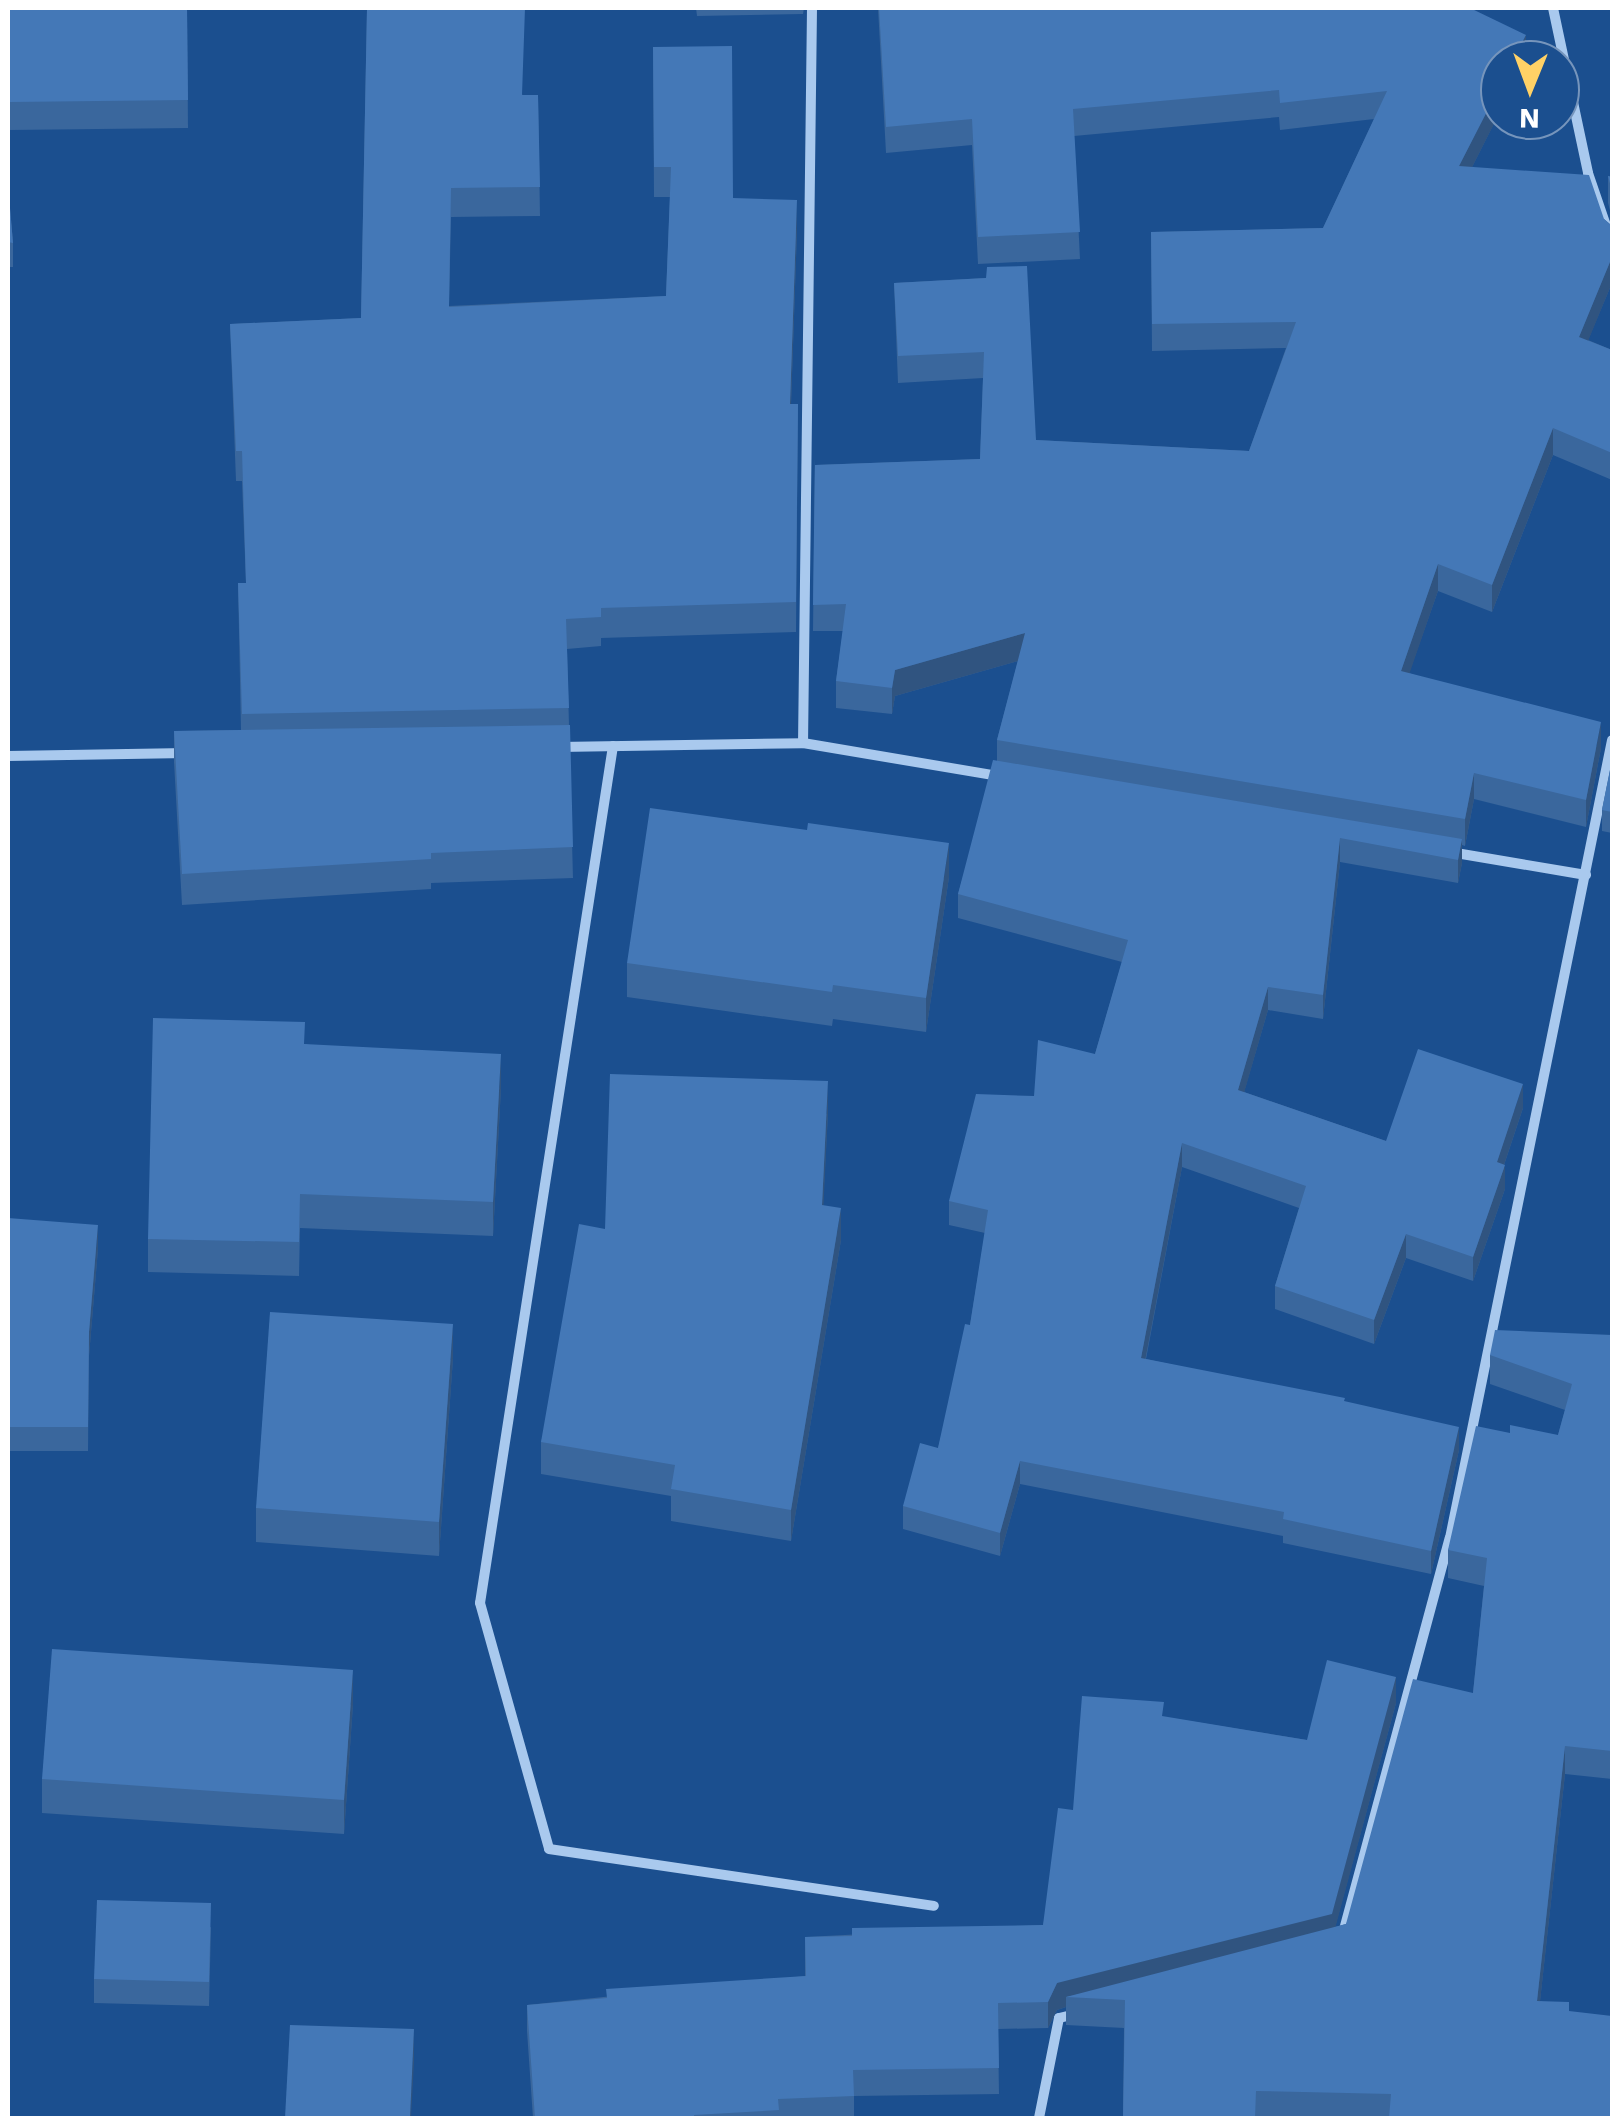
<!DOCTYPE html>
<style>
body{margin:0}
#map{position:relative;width:1620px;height:2126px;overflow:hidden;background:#1b4f8f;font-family:"Work Sans",sans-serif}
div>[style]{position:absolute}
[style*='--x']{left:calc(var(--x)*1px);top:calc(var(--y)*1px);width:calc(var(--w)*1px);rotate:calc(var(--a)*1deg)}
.minor>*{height:10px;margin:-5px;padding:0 5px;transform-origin:5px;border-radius:5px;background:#a9c9ee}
.wall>*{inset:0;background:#3a679d}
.shaded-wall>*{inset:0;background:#305480}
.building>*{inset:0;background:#4478b7}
span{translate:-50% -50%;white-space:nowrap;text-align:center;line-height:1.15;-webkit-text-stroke:8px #1b4f8f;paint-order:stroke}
.frame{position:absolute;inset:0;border:10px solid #fff;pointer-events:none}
.north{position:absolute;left:1480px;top:40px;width:100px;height:100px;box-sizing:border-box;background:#1b4f8f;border:2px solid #7695bc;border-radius:50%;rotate:181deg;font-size:28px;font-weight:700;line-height:40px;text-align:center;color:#fff}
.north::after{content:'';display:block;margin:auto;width:35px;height:45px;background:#ffd166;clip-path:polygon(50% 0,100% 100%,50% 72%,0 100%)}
</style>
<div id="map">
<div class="minor">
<div style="--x:812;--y:8;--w:735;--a:90.7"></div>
<div style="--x:803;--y:743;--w:199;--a:9.6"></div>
<div style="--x:1553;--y:8;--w:169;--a:78"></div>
<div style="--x:1588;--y:173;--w:74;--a:71.1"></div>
<div style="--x:613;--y:746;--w:867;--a:98.82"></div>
<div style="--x:480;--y:1603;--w:255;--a:74.3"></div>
<div style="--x:549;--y:1849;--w:389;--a:8.4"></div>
<div style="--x:559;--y:747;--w:244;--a:-0.9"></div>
<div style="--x:8;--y:756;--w:179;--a:-1"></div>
<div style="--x:1450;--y:852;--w:138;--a:9.6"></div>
<div style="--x:1342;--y:1937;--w:413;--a:-74.9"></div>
<div style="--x:1450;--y:1538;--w:814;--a:-78.52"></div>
<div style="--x:1039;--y:2118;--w:102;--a:-78.7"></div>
<div style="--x:1059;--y:2018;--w:17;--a:-13"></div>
</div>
<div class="wall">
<div style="clip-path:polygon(9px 8px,187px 8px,188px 128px,10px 130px)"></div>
<div style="clip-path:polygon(367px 8px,523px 95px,538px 95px,540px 216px,451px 217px,449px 306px,666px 296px,670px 197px,654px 197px,653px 47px,733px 198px,797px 230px,791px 404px,798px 404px,796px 632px,601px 638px,601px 646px,567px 649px,573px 878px,431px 883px,431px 889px,182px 905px,174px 762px,174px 731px,241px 730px,238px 583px,246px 583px,242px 481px,236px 481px,230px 324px,361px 318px)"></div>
<div style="clip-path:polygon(696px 8px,804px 8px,803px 14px,697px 16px)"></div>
<div style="clip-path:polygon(878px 8px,1470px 8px,1526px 60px,1472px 167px,1604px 219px,1611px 225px,1612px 224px,1612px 283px,1588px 340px,1612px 350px,1612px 480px,1553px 455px,1492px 612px,1438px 591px,1409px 673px,1601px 748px,1586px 827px,1474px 799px,1465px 846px,1462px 845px,1462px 863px,1458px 883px,1340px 862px,1323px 1019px,1268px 1010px,1244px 1092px,1386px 1141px,1523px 1108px,1504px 1165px,1505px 1189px,1473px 1281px,1406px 1258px,1374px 1344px,1275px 1309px,1275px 1286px,1299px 1208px,1182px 1167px,1146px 1359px,1345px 1402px,1459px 1450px,1431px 1574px,1283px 1543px,1283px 1536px,1020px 1484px,1000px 1556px,903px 1529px,903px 1506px,938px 1448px,970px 1325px,985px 1233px,949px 1225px,949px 1201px,1034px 1096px,1095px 1054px,1122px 962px,958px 918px,958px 894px,997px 761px,997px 740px,1018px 661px,895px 696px,892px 714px,836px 708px,836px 681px,843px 631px,813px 631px,815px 457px,815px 465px,980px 459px,983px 378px,898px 383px,894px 283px,986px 278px,1036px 440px,1249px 451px,1286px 348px,1152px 351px,1151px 232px,1323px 228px,1374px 119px,1280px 130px,1279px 117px,1074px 136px,1080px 259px,978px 264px,972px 145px,886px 153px)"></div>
<div style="clip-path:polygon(1608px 176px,1612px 177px,1612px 218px,1608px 203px)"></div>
<div style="clip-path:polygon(8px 185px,13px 243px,13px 267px,8px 267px)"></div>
<div style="clip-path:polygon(1612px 760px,1612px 833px,1602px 831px,1602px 810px)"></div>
<div style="clip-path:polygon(949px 877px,926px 1032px,833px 1019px,832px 1026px,627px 997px,627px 963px)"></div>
<div style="clip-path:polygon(305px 1044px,501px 1088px,493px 1236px,300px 1228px,299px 1276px,148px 1272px,148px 1239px)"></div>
<div style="clip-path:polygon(828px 1113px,823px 1205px,841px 1240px,791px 1541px,671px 1521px,671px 1496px,541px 1474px,541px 1442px,605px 1229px)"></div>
<div style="clip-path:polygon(8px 1218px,98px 1249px,89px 1356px,88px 1451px,8px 1451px)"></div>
<div style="clip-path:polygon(1612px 1335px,1612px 1779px,1565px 1774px,1540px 2001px,1569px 2011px,1612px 2118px,1123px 2118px,1124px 2028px,1066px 2025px,1066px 2007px,1057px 2010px,1048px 2028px,998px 2029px,999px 2094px,854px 2096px,854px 2118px,533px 2118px,527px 2031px,527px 2005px,805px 1976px,805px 1937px,1043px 1925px,1073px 1810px,1164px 1717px,1307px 1740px,1396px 1703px,1335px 1927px,1346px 1924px,1473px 1693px,1484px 1586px,1448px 1578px,1448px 1550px,1510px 1433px,1558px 1435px,1565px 1410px,1490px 1384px,1490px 1355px)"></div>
<div style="clip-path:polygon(453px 1358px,439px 1556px,256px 1542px,256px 1508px)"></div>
<div style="clip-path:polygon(353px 1704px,344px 1834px,42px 1813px,42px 1779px)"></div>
<div style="clip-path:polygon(211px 1927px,209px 2006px,94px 2003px,94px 1979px)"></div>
</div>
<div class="shaded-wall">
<div style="clip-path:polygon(1526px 35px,1526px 60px,1513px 60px)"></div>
<div style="clip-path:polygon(1500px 86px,1500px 112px,1459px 193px,1459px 166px)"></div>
<div style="clip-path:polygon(797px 200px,797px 230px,790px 434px,790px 404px)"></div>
<div style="clip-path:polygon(1612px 257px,1612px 283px,1579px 363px,1579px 337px)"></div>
<div style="clip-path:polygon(1553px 428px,1553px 455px,1492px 612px,1492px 585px)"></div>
<div style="clip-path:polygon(1438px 564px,1438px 591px,1401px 698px,1401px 671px)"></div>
<div style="clip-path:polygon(1025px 633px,1025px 659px,895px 696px,892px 714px,892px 688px,895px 670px)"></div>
<div style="clip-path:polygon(1601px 722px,1601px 748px,1586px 827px,1586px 800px)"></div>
<div style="clip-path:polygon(1474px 773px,1474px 799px,1465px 846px,1465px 819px)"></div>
<div style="clip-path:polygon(1340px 838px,1340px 862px,1323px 1019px,1323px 995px)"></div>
<div style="clip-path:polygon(1462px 839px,1462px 863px,1458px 883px,1458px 860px)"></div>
<div style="clip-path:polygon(949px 843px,949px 877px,926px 1032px,926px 998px)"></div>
<div style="clip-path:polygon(1268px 987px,1268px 1010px,1238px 1114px,1238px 1090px)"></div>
<div style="clip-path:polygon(501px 1054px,501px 1088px,493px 1236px,493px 1202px)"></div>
<div style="clip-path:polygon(828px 1081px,828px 1113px,822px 1237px,822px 1205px)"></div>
<div style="clip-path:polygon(1523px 1084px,1523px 1108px,1497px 1186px,1497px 1162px)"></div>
<div style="clip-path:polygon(1182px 1143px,1182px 1167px,1141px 1382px,1141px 1358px)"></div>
<div style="clip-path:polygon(1505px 1165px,1505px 1189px,1473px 1281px,1473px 1257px)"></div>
<div style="clip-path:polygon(841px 1208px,841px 1240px,791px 1541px,791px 1510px)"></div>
<div style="clip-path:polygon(98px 1225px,98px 1249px,89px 1356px,88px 1451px,89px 1332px)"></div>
<div style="clip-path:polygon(1406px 1234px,1406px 1258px,1374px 1344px,1374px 1320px)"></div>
<div style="clip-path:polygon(453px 1324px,453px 1358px,439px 1556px,439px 1522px)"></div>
<div style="clip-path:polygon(1459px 1427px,1459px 1450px,1431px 1574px,1431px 1551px)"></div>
<div style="clip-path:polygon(1020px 1461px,1020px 1484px,1000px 1556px,1000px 1533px)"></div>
<div style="clip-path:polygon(353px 1670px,353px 1704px,344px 1834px,344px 1800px)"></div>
<div style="clip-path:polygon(1396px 1677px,1396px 1703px,1332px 1940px,1066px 1997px,1066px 2007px,1057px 2010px,1048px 2028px,1048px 2002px,1057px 1983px)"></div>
<div style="clip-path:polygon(1565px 1746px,1565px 1774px,1537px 2029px,1537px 2001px)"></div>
<div style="clip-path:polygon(414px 2029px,414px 2063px,411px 2118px,410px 2118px)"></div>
</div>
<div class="building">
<div style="clip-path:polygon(10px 8px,187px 8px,188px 100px,10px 102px)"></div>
<div style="clip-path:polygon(367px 8px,525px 8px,522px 95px,538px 95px,540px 187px,451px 188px,449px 307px,666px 296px,671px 167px,654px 167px,653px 47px,732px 46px,733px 198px,797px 200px,790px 404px,798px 404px,796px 602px,601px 608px,601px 617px,566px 619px,569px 708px,242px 714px,238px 583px,246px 583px,242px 451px,236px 451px,230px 324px,361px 318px)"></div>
<div style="clip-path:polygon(879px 8px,1470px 8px,1526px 35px,1513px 60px,1500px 60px,1500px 86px,1459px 166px,1589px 175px,1604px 219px,1611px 225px,1612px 224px,1612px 257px,1579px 337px,1612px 350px,1612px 453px,1553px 428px,1492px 585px,1438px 564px,1401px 671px,1601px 722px,1586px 800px,1474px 773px,1465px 819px,997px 740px,1025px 633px,895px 670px,892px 688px,836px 681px,846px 604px,813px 605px,815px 457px,815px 465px,980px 459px,984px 352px,898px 356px,894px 283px,986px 278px,987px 267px,1027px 266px,1036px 440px,1249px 451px,1296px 322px,1152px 324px,1151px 232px,1323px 228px,1387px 91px,1280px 103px,1279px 90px,1073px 109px,1080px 232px,978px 237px,972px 119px,886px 127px)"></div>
<div style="clip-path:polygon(1608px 176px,1612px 177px,1612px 191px)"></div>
<div style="clip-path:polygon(8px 185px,13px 243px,8px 242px)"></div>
<div style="clip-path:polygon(570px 725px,573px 847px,431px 853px,431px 859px,182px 874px,174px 731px)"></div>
<div style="clip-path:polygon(993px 760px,1462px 839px,1458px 860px,1340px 838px,1323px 995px,1268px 987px,1238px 1090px,1386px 1141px,1418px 1049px,1523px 1084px,1497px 1162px,1505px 1165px,1473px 1257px,1406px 1234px,1374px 1320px,1275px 1286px,1306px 1186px,1182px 1143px,1141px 1358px,1345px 1398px,1344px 1401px,1459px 1427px,1431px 1551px,1283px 1519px,1284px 1512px,1020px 1461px,1000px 1533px,903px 1506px,920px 1443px,938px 1448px,965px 1324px,970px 1325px,988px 1210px,949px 1201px,976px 1094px,1034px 1096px,1038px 1040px,1095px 1054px,1128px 940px,958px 894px)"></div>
<div style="clip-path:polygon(1612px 760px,1612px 812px,1602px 810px)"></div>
<div style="clip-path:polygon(650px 808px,807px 830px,808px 823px,949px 843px,926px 998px,833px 985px,832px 992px,627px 963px)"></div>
<div style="clip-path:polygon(153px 1018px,305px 1022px,304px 1044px,501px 1054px,493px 1202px,300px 1194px,299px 1242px,148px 1239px)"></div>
<div style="clip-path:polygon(610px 1074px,828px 1081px,822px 1205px,841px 1208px,791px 1510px,671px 1489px,675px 1465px,541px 1442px,579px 1224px,605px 1229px)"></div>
<div style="clip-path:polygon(8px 1218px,98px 1225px,89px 1332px,88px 1427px,8px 1427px)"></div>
<div style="clip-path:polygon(270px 1312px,453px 1324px,439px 1522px,256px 1508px)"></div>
<div style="clip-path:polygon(1495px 1330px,1612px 1335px,1612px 1751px,1565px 1746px,1537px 2001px,1569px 2002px,1569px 2011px,1612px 2016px,1612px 2118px,1389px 2118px,1391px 2094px,1256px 2091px,1255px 2118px,1123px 2118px,1125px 2000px,1066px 1997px,1346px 1924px,1413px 1679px,1473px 1693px,1487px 1558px,1448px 1550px,1476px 1426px,1510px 1433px,1510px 1425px,1558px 1435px,1572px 1384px,1490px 1355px)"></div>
<div style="clip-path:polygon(52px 1649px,353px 1670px,344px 1800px,42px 1779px)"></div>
<div style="clip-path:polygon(1327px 1660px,1396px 1677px,1332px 1914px,1057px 1983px,1048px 2002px,998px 2003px,999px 2068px,853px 2070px,854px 2096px,778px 2099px,779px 2110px,694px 2115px,694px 2118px,535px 2118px,527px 2005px,607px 1998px,606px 1989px,806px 1976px,805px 1937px,852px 1936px,852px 1928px,1043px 1925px,1058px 1808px,1073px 1810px,1082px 1696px,1164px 1702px,1162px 1716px,1307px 1740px)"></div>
<div style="clip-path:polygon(97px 1900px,211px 1903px,209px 1982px,94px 1979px)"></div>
<div style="clip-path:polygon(290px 2025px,414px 2029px,410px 2118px,285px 2118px)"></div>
</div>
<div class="frame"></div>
<div class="north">N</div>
</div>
